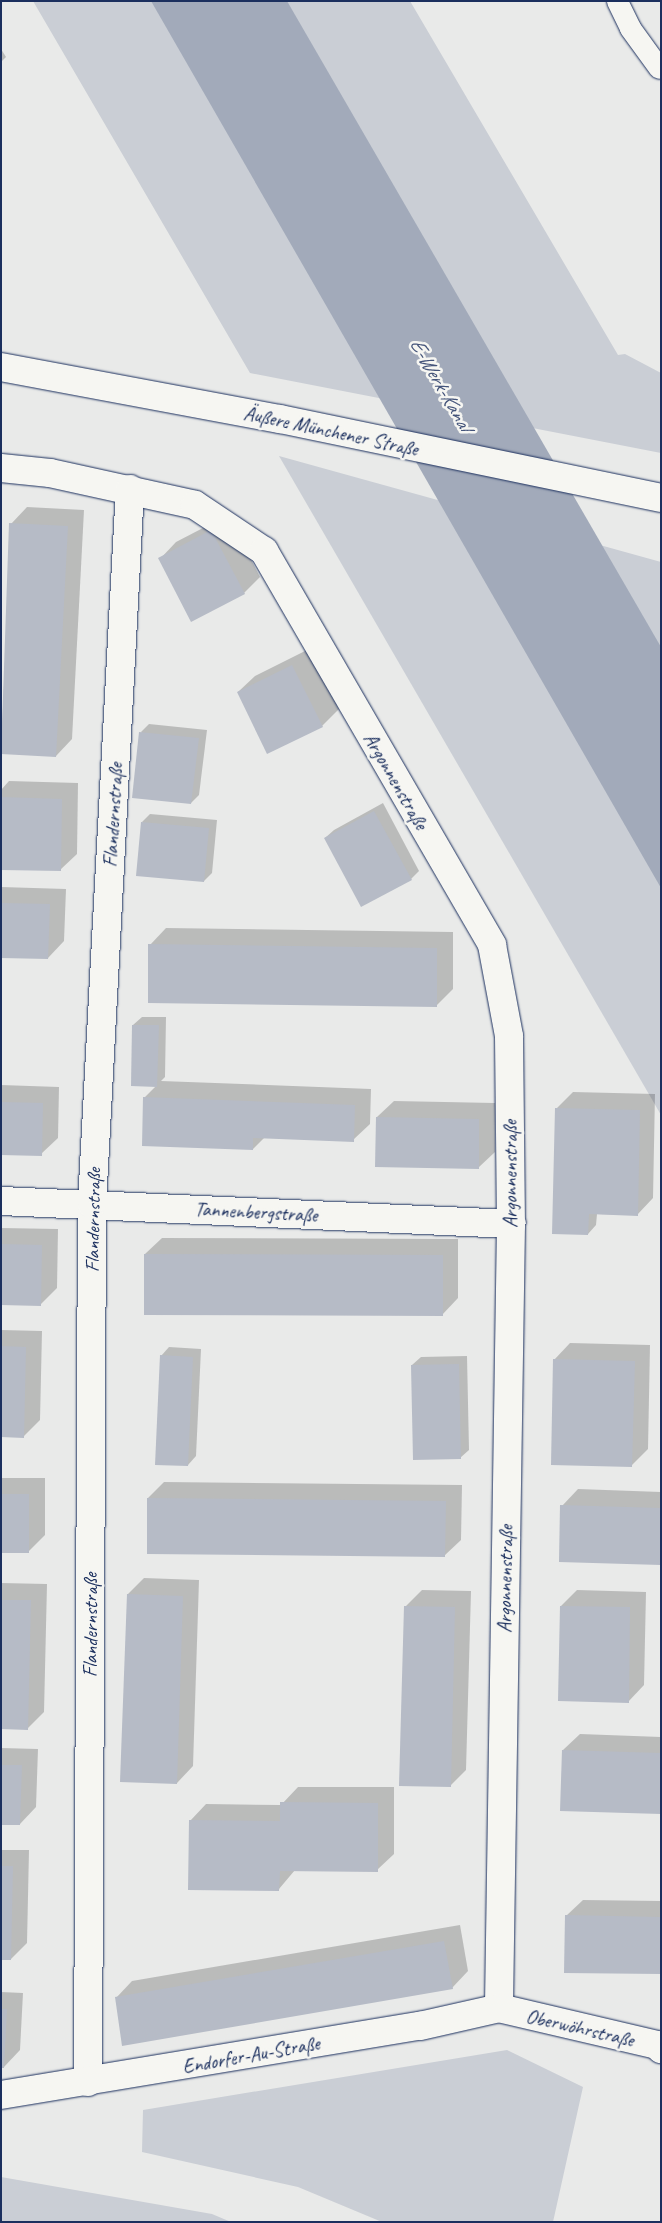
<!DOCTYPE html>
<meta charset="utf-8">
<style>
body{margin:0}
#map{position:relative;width:662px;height:2223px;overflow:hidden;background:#e9eae9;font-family:Caveat,sans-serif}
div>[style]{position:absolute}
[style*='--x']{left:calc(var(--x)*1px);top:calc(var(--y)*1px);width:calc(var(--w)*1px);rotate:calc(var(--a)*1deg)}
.green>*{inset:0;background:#caced5}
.water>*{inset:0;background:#a2aaba}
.shadow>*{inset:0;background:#0003}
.building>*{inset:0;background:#b6bbc6}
.roads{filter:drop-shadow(0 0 1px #1b2f5e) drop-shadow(0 0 1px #1b2f5e)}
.service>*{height:21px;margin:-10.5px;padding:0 10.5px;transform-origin:10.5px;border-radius:10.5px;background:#f6f6f2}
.minor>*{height:28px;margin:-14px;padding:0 14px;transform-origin:14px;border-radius:14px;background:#f6f6f2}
.secondary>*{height:28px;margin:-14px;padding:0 14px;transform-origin:14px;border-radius:14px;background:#f6f6f2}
span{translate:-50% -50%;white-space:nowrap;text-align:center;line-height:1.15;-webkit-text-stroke:5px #f6f6f2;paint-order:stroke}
.street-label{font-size:20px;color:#1b2f5e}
.water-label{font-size:21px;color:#44547a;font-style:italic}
.frame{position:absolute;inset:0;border:2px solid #1b2f5e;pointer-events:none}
</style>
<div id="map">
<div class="green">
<div style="clip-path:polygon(33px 1px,410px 1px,618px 355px,625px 354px,661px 373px,661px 453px,250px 373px)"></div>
<div style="clip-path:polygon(279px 456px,661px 562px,661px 1115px)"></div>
<div style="clip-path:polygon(507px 2050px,583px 2087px,553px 2222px,382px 2222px,298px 2187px,142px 2152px,143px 2110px)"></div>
<div style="clip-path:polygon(1px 2177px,212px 2214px,231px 2222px,1px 2222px)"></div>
</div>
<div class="water">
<div style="clip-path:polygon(151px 1px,287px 1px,661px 647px,661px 888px)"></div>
</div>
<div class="shadow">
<div style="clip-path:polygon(1px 49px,6px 57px,1px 62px)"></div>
<div style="clip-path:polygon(27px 507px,84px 510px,72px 739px,56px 756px,1px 753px,11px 524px)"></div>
<div style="clip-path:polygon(228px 515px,260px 577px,244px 593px,160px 559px,176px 542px)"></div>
<div style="clip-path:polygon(309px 649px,339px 709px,322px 726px,268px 752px,238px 692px,255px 676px)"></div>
<div style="clip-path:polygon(149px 724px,207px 730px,199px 795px,191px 803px,141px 732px)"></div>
<div style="clip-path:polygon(9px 781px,78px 783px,77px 854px,60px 870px,1px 869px,1px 790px)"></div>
<div style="clip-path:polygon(383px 803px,419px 871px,411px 879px,325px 838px,334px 830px)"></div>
<div style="clip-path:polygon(150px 814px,217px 820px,212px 873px,204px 881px,142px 822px)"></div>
<div style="clip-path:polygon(1px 887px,66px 889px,64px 941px,48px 958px,1px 957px)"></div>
<div style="clip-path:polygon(166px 928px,453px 932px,453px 989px,436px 1006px,150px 945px)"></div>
<div style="clip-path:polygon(142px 1017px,166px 1017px,165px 1077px,161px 1081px,371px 1089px,370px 1124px,353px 1140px,265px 1137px,253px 1149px,144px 1098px,156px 1086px,133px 1025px)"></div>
<div style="clip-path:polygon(1px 1085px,59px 1087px,58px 1138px,41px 1154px,1px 1153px)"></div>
<div style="clip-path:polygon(573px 1092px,655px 1094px,653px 1198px,637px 1215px,597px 1214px,596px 1225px,588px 1234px,557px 1108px)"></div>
<div style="clip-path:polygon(394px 1101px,495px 1103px,495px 1152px,478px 1168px,377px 1117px)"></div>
<div style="clip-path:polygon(1px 1228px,58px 1229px,57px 1288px,41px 1304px,1px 1304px)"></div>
<div style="clip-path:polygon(162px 1238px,458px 1239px,458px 1298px,442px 1315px,145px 1254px)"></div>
<div style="clip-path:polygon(1px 1330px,42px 1331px,40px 1420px,23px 1437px,1px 1436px)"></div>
<div style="clip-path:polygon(570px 1343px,650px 1345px,648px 1449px,632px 1465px,554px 1360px)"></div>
<div style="clip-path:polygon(169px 1347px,201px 1349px,196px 1456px,188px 1465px,161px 1356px)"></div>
<div style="clip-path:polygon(467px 1356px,469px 1450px,460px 1458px,412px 1365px,421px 1357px)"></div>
<div style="clip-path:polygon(1px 1478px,45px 1478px,45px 1535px,29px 1551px,1px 1551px)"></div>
<div style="clip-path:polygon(164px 1482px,462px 1485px,461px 1540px,444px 1556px,148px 1498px)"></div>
<div style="clip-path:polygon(578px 1489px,661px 1492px,661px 1564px,562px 1506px)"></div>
<div style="clip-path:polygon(144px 1578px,199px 1580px,193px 1766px,177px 1783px,128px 1594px)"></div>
<div style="clip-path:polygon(1px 1583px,47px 1584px,44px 1712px,28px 1728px,1px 1728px)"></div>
<div style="clip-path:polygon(422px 1590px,471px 1591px,466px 1770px,450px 1786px,406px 1606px)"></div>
<div style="clip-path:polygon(577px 1590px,646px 1592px,644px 1685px,628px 1702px,561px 1606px)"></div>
<div style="clip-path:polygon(580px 1734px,661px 1737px,661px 1813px,563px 1750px)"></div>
<div style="clip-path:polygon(1px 1748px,38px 1749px,36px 1807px,20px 1824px,1px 1823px)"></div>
<div style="clip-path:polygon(298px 1787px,394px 1787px,394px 1854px,377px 1870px,295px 1870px,279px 1889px,190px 1821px,206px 1804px,281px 1805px)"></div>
<div style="clip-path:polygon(1px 1850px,29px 1850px,27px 1943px,11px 1959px,1px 1959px)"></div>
<div style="clip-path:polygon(583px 1900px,661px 1901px,661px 1973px,566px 1916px)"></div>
<div style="clip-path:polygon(460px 1925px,468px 1971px,452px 1988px,116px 1998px,132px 1981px)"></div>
<div style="clip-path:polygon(1px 1992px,23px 1993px,20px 2050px,4px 2067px,1px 2067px)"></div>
</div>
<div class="building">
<div style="clip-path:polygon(9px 523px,68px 526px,56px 757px,1px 754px)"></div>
<div style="clip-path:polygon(211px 530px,245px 594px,191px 622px,158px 558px)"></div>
<div style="clip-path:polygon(292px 665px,323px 727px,267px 754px,237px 692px)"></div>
<div style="clip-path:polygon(139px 732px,199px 738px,191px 804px,132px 798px)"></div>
<div style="clip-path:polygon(1px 797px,62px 799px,61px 871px,1px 870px)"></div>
<div style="clip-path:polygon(374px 811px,412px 880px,361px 907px,324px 838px)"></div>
<div style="clip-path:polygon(141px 822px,209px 828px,204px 882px,136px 876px)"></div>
<div style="clip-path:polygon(1px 903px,50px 904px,48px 959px,1px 958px)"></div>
<div style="clip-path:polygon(148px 944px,437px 948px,437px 1007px,148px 1003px)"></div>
<div style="clip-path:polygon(132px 1025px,159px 1025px,157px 1087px,131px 1086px)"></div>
<div style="clip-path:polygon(143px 1097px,355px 1105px,354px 1142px,253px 1138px,253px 1150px,142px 1146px)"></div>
<div style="clip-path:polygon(1px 1102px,43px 1103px,42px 1156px,1px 1155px)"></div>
<div style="clip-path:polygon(555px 1108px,640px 1110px,638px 1216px,589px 1214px,588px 1235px,552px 1234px)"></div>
<div style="clip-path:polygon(376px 1117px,479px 1119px,479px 1169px,375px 1167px)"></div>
<div style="clip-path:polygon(1px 1244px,42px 1245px,41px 1306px,1px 1305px)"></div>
<div style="clip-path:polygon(144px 1254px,443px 1255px,443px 1316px,144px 1315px)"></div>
<div style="clip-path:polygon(1px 1346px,26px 1347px,24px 1438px,1px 1437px)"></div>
<div style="clip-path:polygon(160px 1355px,193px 1357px,188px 1466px,155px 1465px)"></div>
<div style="clip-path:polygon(553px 1359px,635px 1361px,632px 1467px,551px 1465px)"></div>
<div style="clip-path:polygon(459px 1364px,461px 1459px,413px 1460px,411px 1365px)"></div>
<div style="clip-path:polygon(1px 1494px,29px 1494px,29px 1553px,1px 1553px)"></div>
<div style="clip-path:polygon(147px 1498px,446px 1501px,445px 1557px,147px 1554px)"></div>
<div style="clip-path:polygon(560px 1505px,661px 1508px,661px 1565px,559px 1562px)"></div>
<div style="clip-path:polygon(127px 1594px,183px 1596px,177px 1784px,120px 1782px)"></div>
<div style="clip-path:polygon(1px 1600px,31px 1600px,28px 1730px,1px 1729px)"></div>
<div style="clip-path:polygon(404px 1606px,455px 1607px,451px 1787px,399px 1786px)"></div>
<div style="clip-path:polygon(560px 1606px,630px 1607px,629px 1703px,558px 1701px)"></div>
<div style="clip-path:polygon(562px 1750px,661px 1753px,661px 1814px,560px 1811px)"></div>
<div style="clip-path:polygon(1px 1765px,22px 1765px,20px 1825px,1px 1825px)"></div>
<div style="clip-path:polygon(280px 1802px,378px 1803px,378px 1872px,280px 1871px,279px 1891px,188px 1890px,189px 1820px,280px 1821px)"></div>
<div style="clip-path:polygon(1px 1866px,13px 1866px,11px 1960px,1px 1960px)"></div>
<div style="clip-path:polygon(565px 1915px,661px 1917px,661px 1974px,564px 1973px)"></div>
<div style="clip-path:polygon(444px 1941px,453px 1989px,122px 2046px,115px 1997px)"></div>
<div style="clip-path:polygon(1px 2009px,7px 2009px,4px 2068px,1px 2068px)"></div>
</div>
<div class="roads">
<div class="service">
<div style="--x:617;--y:1;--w:30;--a:64"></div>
<div style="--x:630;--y:28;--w:49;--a:54.1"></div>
</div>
<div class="minor">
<div style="--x:1;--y:468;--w:49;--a:5.8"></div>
<div style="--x:50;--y:473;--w:148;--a:12.4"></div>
<div style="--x:195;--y:505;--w:83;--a:33.7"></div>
<div style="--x:264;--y:551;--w:455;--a:59.9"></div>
<div style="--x:492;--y:945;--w:93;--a:79.4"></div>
<div style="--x:509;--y:1036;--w:188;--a:89.4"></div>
<div style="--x:511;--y:1224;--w:784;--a:90.88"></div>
<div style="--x:1;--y:1201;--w:511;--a:2.58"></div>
<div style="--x:88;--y:2082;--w:878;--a:-89.74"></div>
<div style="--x:92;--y:1204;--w:716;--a:-86.96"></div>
<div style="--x:1;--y:2095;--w:425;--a:-9.4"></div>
<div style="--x:420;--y:2026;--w:81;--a:-12.8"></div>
<div style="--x:499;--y:2008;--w:162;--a:13.2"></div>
<div style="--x:657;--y:2045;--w:6;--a:45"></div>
</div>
<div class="secondary">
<div style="--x:1;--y:367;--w:284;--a:10.6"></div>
<div style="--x:280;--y:419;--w:389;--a:11.7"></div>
</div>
</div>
<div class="street-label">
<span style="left:331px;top:431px;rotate:12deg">Äußere Münchener Straße</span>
<span style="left:396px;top:781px;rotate:60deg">Argonnenstraße</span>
<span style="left:113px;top:815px;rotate:-87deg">Flandernstraße</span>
<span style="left:510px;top:1174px;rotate:-90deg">Argonnenstraße</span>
<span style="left:256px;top:1212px;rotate:3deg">Tannenbergstraße</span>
<span style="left:93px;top:1220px;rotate:-89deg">Flandernstraße</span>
<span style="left:505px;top:1579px;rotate:-89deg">Argonnenstraße</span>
<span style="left:90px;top:1625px;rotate:-90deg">Flandernstraße</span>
<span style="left:580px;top:2028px;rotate:13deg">Oberwöhrstraße</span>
<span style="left:251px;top:2055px;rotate:-10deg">Endorfer-Au-Straße</span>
</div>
<div class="water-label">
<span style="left:441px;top:384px;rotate:60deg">E-Werk-Kanal</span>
</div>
<div class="frame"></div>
</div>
